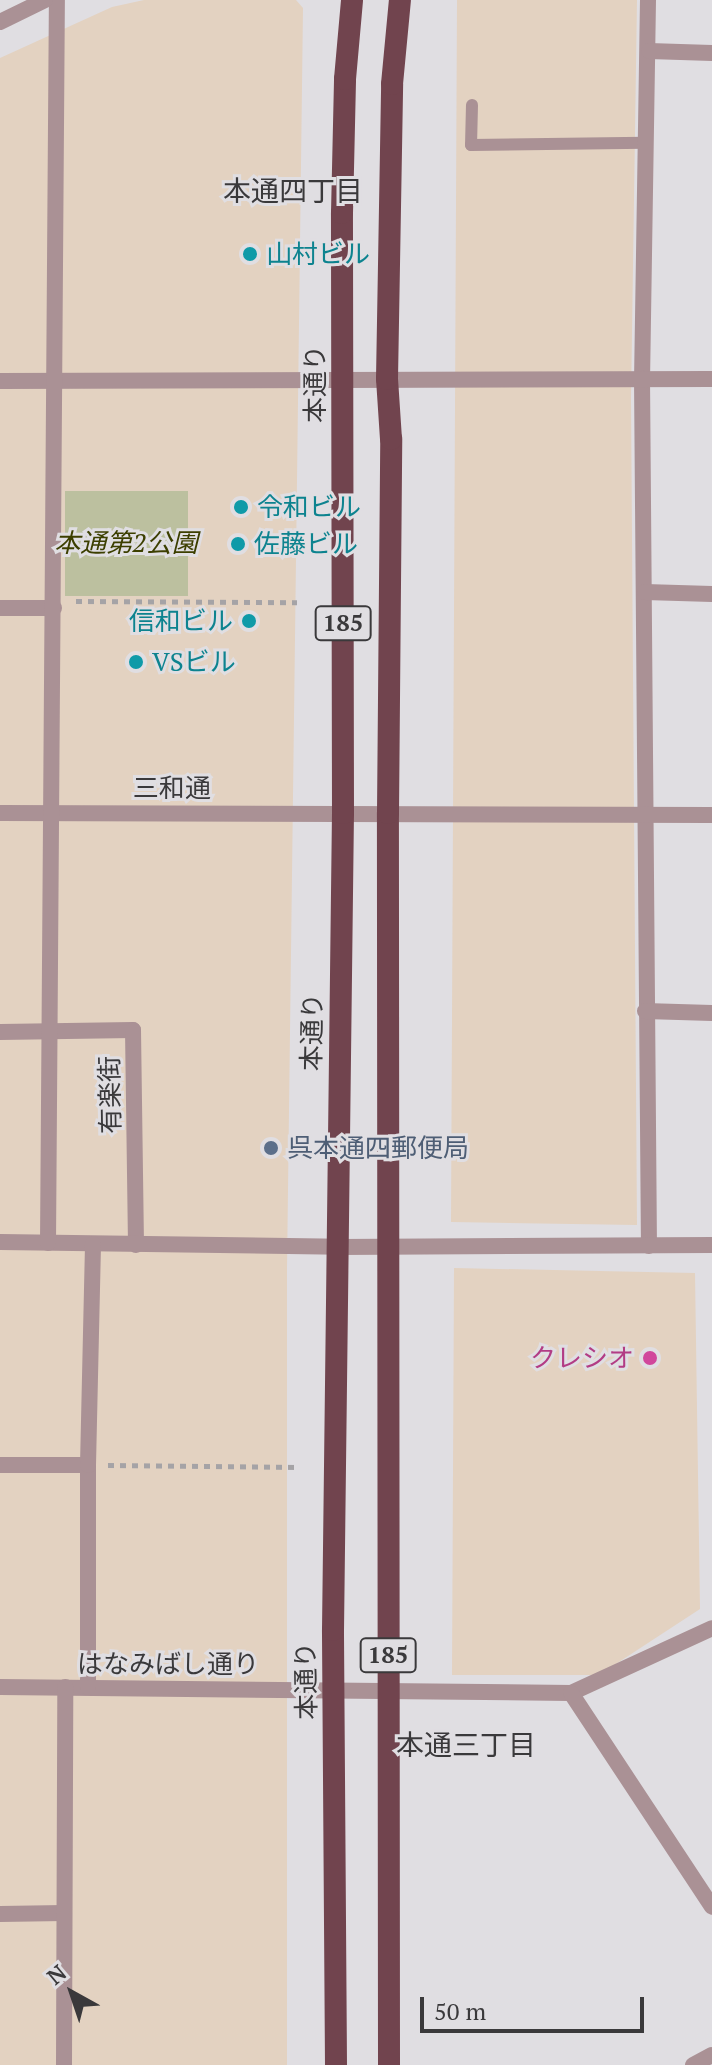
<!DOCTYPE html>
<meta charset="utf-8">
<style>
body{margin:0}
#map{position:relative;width:712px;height:2065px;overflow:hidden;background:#e0dee2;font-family:"PT Serif","Noto Sans JP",serif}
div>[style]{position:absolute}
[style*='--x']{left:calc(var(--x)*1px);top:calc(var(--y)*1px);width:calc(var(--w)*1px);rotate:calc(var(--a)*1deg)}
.commercial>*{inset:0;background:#e3d2c1}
.green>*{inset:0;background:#bcc09f}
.path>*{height:5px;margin-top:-2.5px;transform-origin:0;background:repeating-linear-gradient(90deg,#a5a3a6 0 6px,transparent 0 12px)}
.service>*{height:12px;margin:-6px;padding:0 6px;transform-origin:6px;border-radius:6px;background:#aa9195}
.minor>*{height:16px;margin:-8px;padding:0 8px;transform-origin:8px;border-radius:8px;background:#aa9195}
.tertiary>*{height:16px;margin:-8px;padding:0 8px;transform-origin:8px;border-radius:8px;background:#aa9195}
.trunk>*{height:22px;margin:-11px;padding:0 11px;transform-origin:11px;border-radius:11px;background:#71444e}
.dots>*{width:22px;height:22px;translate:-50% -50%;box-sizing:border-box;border:4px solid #e0dee2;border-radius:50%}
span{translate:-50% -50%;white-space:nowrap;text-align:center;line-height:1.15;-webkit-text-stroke:6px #e0dee2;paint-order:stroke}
.shield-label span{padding:2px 6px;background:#e0dee2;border:2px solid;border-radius:6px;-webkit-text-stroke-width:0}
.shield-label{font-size:24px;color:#3a393b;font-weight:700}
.culture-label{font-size:26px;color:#0d838f}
.left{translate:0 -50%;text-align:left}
.right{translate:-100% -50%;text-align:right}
.street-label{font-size:26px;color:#3a393b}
.park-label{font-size:26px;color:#3c3f00;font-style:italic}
.service-label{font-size:26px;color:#4e5e75}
.hotel-label{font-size:26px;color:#b23c85}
.neighbourhood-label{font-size:28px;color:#3a393b}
.north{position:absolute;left:32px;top:1953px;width:80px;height:80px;-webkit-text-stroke:6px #e0dee2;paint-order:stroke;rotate:320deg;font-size:22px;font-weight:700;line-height:32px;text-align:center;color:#3a393b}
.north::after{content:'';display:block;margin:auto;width:28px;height:36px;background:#3a393b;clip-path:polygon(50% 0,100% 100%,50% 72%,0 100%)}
.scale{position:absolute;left:420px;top:1997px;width:224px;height:36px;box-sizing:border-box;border:4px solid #3a393b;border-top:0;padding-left:10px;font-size:24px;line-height:28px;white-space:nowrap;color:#3a393b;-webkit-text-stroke:6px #e0dee2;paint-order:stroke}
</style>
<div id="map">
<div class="commercial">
<div style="clip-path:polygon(144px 0,296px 0,303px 8px,287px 1269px,287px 2065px,0 2065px,0 58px,112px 7px)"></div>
<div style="clip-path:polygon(457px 0,637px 0,631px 399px,637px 1225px,451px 1222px)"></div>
<div style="clip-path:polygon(454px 1268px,695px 1273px,700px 1609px,599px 1675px,452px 1675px)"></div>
</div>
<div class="green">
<div style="clip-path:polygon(65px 491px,188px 491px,188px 596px,65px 596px)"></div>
</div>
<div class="path">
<div style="--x:76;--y:601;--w:221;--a:0.3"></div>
<div style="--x:108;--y:1465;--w:191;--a:0.6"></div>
</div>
<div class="service">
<div style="--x:472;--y:105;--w:40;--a:91.4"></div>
<div style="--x:471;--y:145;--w:174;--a:-0.7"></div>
</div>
<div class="minor">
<div style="--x:648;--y:0;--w:378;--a:90.9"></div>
<div style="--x:642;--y:378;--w:868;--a:89.54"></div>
<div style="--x:649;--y:51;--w:63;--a:1.8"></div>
<div style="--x:0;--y:381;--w:712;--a:-0.16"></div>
<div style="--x:645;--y:592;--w:67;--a:1.7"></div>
<div style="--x:0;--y:608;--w:54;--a:0"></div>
<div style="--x:0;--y:813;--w:712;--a:0.16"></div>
<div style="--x:645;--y:1011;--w:67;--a:1.7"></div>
<div style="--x:0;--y:1032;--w:133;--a:-0.9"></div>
<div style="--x:133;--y:1030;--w:215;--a:89.2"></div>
<div style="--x:0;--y:1242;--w:339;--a:0.8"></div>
<div style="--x:48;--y:1243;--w:1243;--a:-89.59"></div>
<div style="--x:0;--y:1465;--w:88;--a:0"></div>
<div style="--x:0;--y:1687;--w:571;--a:0.6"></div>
<div style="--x:571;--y:1693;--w:155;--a:-24.7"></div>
<div style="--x:88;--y:1687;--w:222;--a:-90"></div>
<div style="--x:88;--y:1465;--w:221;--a:-88.7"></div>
<div style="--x:571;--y:1693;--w:256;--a:56.6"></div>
<div style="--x:0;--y:1914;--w:64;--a:-0.9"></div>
<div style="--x:64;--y:2065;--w:378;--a:-89.8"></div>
<div style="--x:693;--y:2065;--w:21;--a:-28"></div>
</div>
<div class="tertiary">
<div style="--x:0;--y:22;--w:50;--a:-26.1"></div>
<div style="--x:339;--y:1247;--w:373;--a:-0.3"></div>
</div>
<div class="trunk">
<div style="--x:336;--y:2065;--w:435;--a:-90.4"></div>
<div style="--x:333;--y:1630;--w:817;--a:-89.3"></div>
<div style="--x:343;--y:813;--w:600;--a:-90.1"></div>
<div style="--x:342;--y:213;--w:134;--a:-88.7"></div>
<div style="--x:345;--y:79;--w:79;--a:-84.9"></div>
<div style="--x:389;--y:2065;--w:1252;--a:-90.05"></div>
<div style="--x:388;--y:813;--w:374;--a:-89.5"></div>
<div style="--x:391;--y:439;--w:60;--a:-93.8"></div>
<div style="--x:387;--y:379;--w:295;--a:-89"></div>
<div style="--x:392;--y:84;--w:84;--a:-84.6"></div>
</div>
<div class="dots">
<div style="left:250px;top:254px;background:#0f9aa8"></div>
<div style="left:241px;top:507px;background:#0f9aa8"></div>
<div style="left:238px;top:544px;background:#0f9aa8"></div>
<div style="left:249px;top:621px;background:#0f9aa8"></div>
<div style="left:136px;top:662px;background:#0f9aa8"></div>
<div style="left:271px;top:1148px;background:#5c6f8a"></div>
<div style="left:650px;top:1358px;background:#d1479c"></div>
</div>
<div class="shield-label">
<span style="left:343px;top:623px">185</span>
<span style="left:388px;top:1655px">185</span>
</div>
<div class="culture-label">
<span class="left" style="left:266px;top:254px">山村ビル</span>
<span class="left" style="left:257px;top:507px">令和ビル</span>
<span class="left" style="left:254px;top:544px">佐藤ビル</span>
<span class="right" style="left:233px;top:621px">信和ビル</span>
<span class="left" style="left:152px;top:662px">VSビル</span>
</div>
<div class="street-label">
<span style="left:315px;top:384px;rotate:-90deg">本通り</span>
<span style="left:172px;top:788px">三和通</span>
<span style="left:312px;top:1032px;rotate:-89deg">本通り</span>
<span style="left:110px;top:1095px;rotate:-91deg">有楽街</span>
<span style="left:168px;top:1664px">はなみばし通り</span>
<span style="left:306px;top:1681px;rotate:-91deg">本通り</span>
</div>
<div class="park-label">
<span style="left:126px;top:543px">本通第2公園</span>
</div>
<div class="service-label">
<span class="left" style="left:287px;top:1148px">呉本通四郵便局</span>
</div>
<div class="hotel-label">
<span class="right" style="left:634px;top:1358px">クレシオ</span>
</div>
<div class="neighbourhood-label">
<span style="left:293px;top:191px">本通四丁目</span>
<span style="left:466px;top:1745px">本通三丁目</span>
</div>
<div class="north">N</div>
<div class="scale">50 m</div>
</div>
